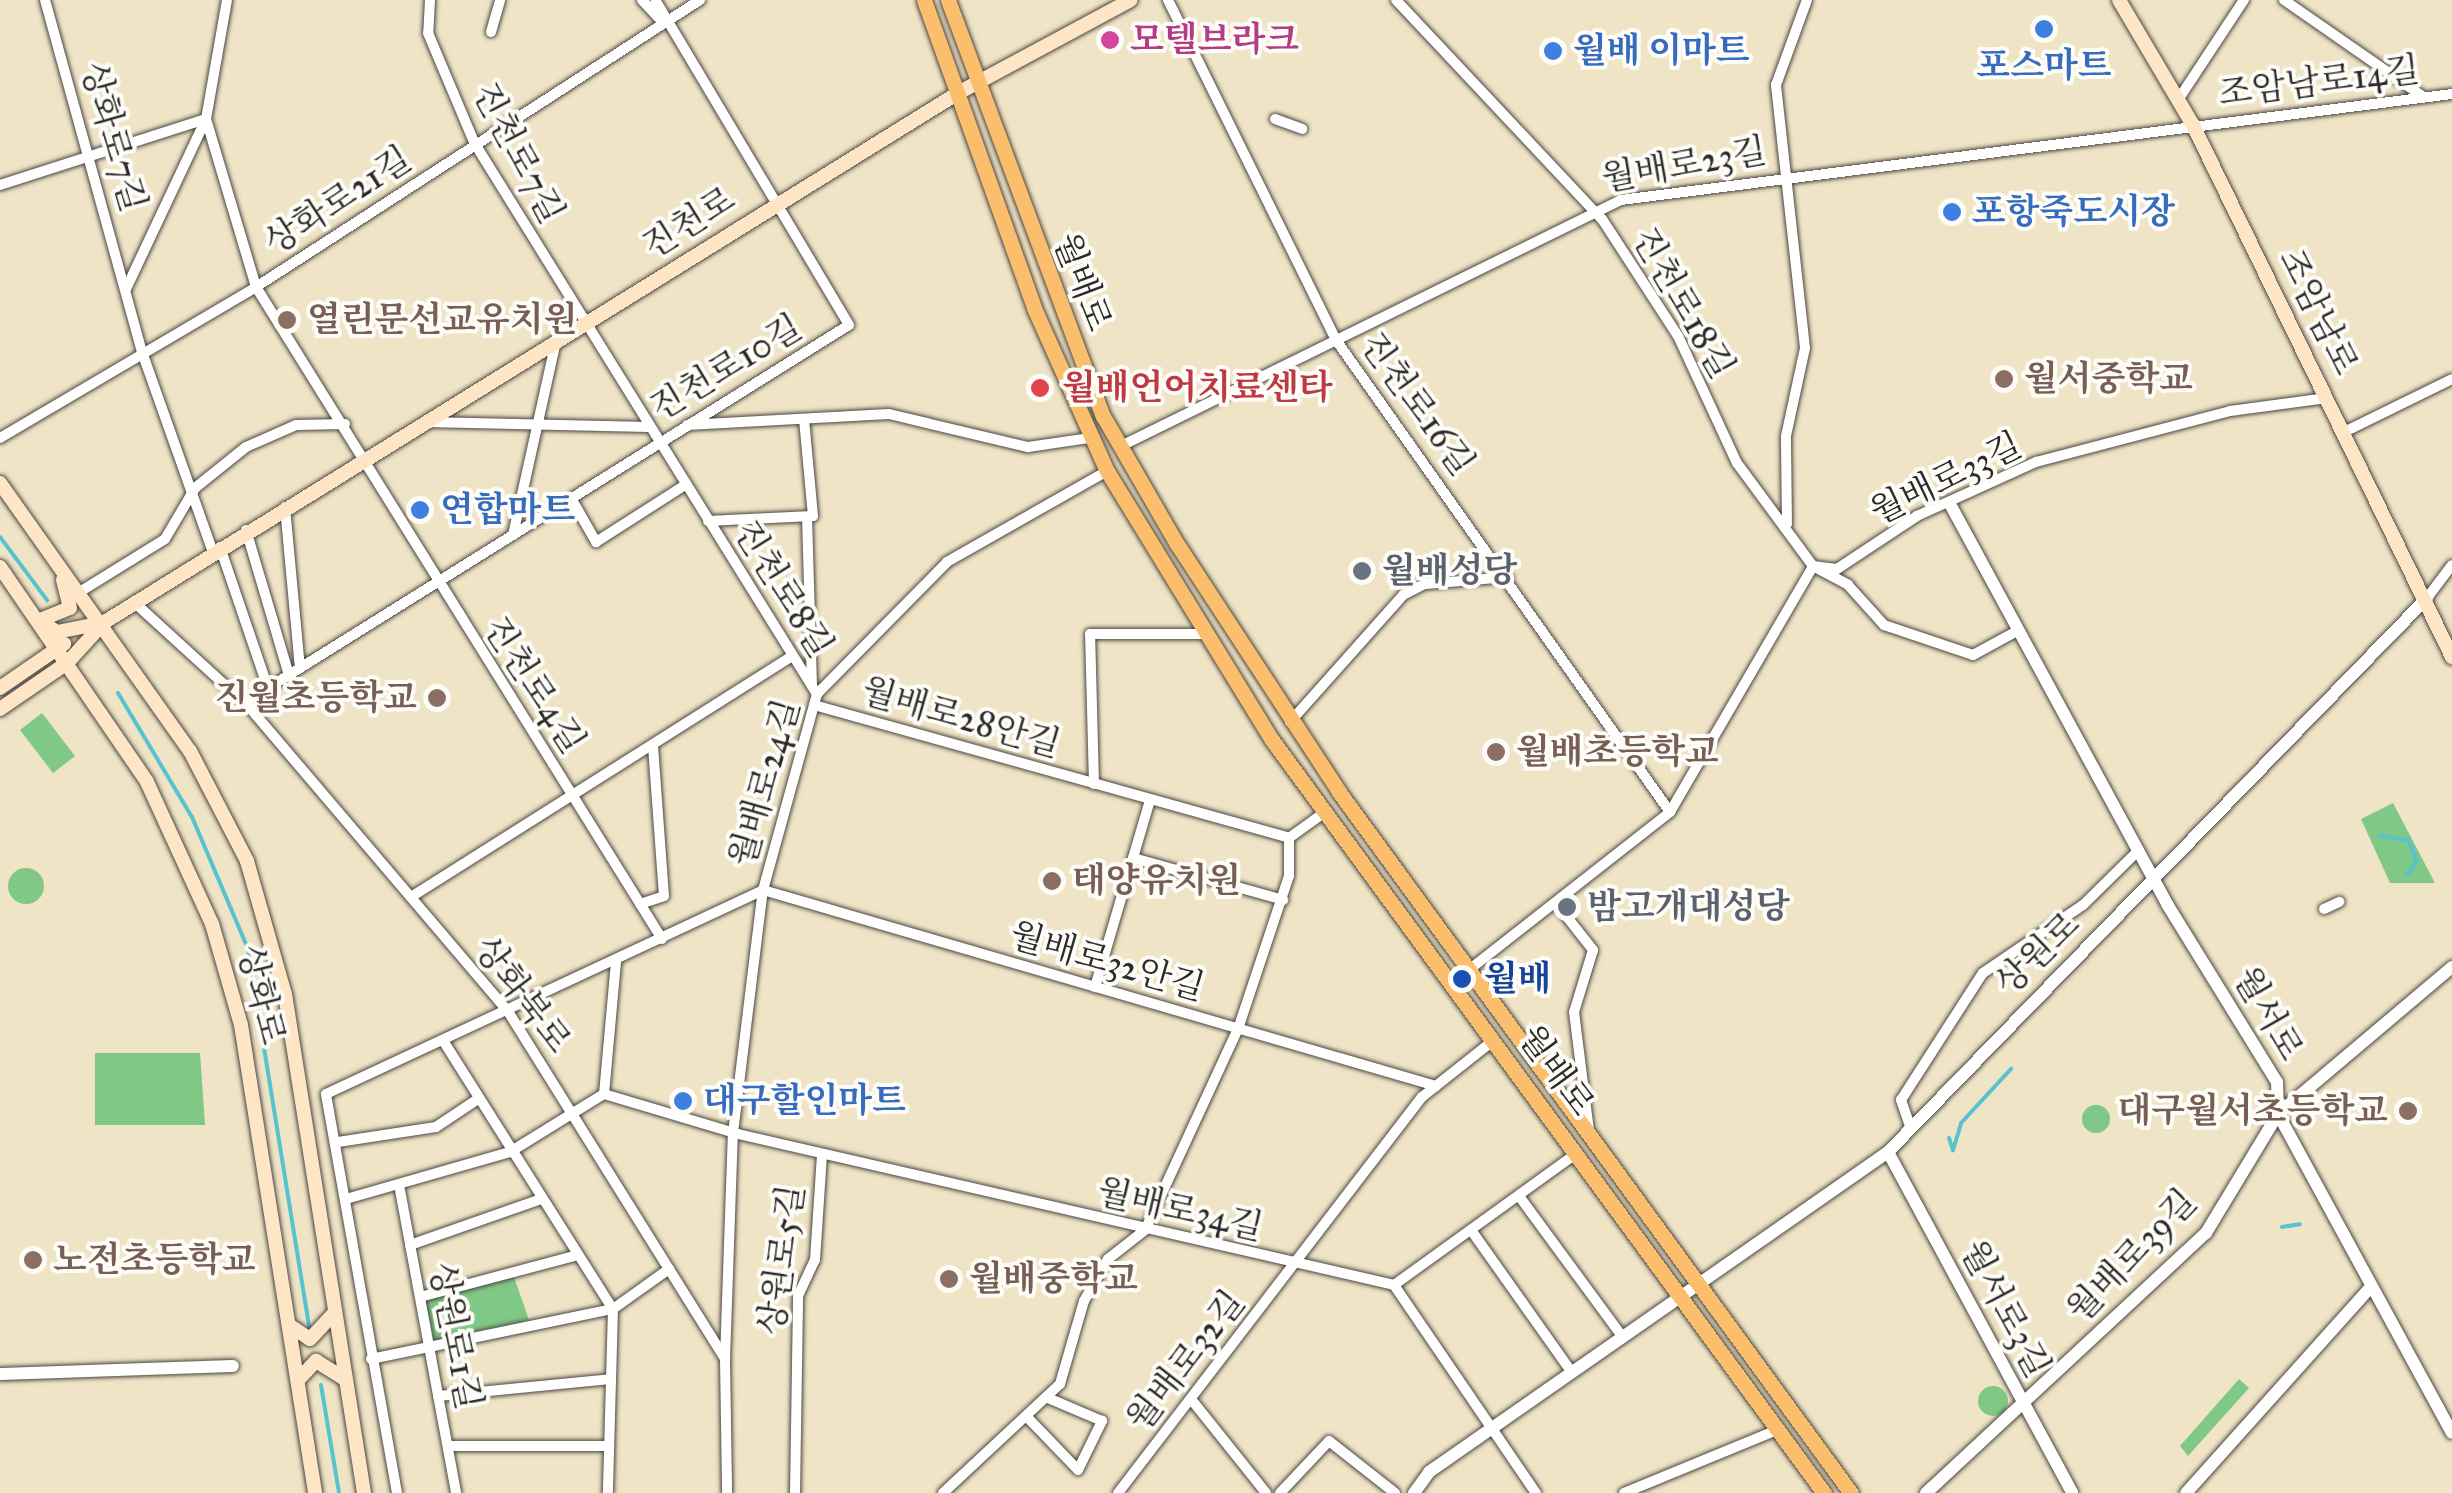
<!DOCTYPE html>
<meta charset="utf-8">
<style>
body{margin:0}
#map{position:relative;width:2452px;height:1493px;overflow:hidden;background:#f0e4c6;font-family:"IM FELL Great Primer","Noto Serif KR",serif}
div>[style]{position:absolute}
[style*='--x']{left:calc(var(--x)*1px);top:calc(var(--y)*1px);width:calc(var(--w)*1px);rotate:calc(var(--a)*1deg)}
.green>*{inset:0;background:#7fc885}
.round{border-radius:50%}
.stream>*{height:4px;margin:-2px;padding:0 2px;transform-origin:2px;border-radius:2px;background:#56c3ce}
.roads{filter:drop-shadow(0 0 2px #494742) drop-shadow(0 0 2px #494742)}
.minor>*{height:10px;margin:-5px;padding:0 5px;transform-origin:5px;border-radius:5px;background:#fff}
.tertiary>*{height:12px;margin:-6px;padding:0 6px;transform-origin:6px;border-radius:6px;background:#fff}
.secondary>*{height:14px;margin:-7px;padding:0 7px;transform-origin:7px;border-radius:7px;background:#fde5c5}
.primary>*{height:15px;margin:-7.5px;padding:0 7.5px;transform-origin:7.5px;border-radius:7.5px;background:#fabe6d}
.dots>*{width:28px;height:28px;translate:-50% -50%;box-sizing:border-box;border:5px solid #fdfcf7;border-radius:50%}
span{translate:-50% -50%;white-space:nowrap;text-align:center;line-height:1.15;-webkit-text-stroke:8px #fdfcf7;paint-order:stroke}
.hotel-label{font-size:35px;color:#b23c85;font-weight:700}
.left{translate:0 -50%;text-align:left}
.shop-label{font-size:35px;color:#366cbe;font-weight:700}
.street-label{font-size:35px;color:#2b2b2b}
.education-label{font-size:35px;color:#785e54;font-weight:700}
.right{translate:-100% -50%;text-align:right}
.health-label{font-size:35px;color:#be3a42;font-weight:700}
.worship-label{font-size:35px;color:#5b616d;font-weight:700}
.transit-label{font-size:35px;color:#164399;font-weight:700}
</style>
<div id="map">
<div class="green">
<div style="clip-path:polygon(42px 713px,75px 756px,53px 773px,20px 730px)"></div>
<div style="clip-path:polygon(2393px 803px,2435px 883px,2390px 883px,2361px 819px)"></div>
<div class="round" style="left:8px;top:868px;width:36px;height:36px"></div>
<div style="clip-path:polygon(95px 1053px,200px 1053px,205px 1125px,95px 1125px)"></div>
<div class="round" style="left:2082px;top:1105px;width:28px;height:28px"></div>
<div style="clip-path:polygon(514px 1277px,529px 1320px,434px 1341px,425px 1300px)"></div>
<div style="clip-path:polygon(2239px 1379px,2249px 1388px,2188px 1456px,2180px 1446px)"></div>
<div class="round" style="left:1978px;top:1386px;width:30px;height:30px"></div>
</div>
<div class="stream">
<div style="--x:0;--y:537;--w:79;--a:53.3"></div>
<div style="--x:118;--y:693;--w:144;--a:59.2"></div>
<div style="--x:192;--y:817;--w:143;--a:67"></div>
<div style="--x:248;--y:949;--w:383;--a:80.8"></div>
<div style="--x:2379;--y:836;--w:29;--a:8"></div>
<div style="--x:2408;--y:840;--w:23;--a:67"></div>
<div style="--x:2417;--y:861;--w:17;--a:126"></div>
<div style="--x:1949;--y:1138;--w:13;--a:72"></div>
<div style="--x:1953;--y:1150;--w:28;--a:-73"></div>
<div style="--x:1961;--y:1123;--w:74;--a:-47.2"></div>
<div style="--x:2282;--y:1227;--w:18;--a:-9"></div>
<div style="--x:321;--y:1385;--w:109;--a:80.5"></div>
</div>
<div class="roads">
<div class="minor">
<div style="--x:45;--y:0;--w:365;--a:74.6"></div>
<div style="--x:142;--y:352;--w:210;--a:70.5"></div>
<div style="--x:227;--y:0;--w:121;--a:100"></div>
<div style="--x:206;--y:119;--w:175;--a:73.4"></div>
<div style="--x:256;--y:287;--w:768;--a:58.09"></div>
<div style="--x:430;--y:0;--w:33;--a:93"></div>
<div style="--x:428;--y:33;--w:121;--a:67.1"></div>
<div style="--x:475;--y:144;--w:648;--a:58.13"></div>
<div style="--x:642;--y:0;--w:25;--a:47"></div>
<div style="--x:1168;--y:0;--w:379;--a:63.7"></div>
<div style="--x:1336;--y:340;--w:578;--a:54.72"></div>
<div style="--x:1396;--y:0;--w:301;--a:46.8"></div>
<div style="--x:1602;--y:219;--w:140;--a:57"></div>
<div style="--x:1678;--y:336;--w:140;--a:65.1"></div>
<div style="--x:1737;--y:463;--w:128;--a:53.6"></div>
<div style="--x:1813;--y:566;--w:40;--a:28"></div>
<div style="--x:1848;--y:585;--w:54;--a:48"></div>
<div style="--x:1884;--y:625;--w:94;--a:18.6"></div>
<div style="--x:1973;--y:655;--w:50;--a:-28.6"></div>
<div style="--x:2284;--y:0;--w:168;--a:34.8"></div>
<div style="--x:491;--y:32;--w:33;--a:-74"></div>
<div style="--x:2178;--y:100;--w:120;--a:-56.6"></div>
<div style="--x:1275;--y:119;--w:29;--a:20"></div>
<div style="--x:0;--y:185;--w:216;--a:-17.8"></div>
<div style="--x:126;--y:289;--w:188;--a:-64.8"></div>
<div style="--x:426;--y:422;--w:223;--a:1.3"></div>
<div style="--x:687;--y:425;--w:202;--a:-3.1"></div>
<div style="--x:889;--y:414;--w:143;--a:13.4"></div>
<div style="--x:1028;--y:447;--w:63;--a:-8.3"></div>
<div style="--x:2344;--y:432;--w:120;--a:-26.1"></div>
<div style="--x:0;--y:438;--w:297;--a:-30.5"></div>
<div style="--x:256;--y:287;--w:529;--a:-32.88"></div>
<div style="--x:1119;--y:447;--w:559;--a:-26.2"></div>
<div style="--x:1621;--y:200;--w:838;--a:-7.27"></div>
<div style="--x:571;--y:498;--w:51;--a:60.4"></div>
<div style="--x:596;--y:542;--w:106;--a:-32.6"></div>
<div style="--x:285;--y:507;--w:162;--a:84.7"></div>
<div style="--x:807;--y:517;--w:169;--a:88.3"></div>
<div style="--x:708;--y:521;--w:105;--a:-2.7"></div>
<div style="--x:813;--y:516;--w:97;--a:-95.3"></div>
<div style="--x:1787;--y:524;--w:88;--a:-90.7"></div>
<div style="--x:1786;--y:436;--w:90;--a:-77.8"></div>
<div style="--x:1805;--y:348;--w:265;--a:-96.3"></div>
<div style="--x:1776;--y:85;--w:90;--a:-70"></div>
<div style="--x:246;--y:530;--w:151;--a:73.5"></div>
<div style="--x:513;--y:535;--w:199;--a:-77.5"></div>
<div style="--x:220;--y:547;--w:149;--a:71.2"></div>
<div style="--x:78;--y:593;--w:102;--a:-31.8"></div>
<div style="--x:165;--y:539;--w:59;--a:-59.5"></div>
<div style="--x:195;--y:488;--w:65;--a:-38.8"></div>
<div style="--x:246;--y:447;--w:55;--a:-23.7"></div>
<div style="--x:296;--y:425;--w:49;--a:-1.2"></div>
<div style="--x:2427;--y:598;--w:41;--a:-52.9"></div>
<div style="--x:135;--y:603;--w:154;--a:42.4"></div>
<div style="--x:249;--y:707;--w:402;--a:49.6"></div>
<div style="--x:509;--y:1013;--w:408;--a:58"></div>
<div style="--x:725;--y:1359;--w:134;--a:89.1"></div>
<div style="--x:244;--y:703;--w:713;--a:-32"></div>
<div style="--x:849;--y:325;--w:378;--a:-120.8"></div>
<div style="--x:814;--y:705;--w:493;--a:15.6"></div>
<div style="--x:1290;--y:722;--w:170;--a:-48.3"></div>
<div style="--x:1403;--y:595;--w:25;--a:-27"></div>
<div style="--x:1425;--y:584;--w:83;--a:-4.8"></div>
<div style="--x:1094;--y:784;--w:150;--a:-91.5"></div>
<div style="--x:1090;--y:634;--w:118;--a:0"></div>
<div style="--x:1289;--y:838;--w:44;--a:-35.8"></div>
<div style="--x:1133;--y:858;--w:156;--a:15.6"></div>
<div style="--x:411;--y:897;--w:451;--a:-32.3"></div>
<div style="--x:1556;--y:903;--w:60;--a:51.8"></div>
<div style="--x:1593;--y:950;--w:65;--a:107"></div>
<div style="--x:1574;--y:1012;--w:119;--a:82.8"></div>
<div style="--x:640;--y:904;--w:25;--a:-18"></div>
<div style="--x:664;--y:896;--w:151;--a:-94.2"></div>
<div style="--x:2324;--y:909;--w:17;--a:-25"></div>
<div style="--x:1470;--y:969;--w:254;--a:-38.1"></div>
<div style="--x:1670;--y:812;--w:285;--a:-59.8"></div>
<div style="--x:1813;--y:566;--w:24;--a:7"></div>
<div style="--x:1837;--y:569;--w:96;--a:-33.5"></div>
<div style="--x:1917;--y:516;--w:131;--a:-24.4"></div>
<div style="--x:2036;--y:462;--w:201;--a:-14.7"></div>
<div style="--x:2230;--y:411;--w:98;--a:-7.6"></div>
<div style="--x:1095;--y:987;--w:195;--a:-73.6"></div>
<div style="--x:444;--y:1042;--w:316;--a:57.7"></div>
<div style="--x:613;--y:1309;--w:184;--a:91.6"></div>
<div style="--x:604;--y:1094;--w:140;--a:16.6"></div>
<div style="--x:738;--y:1134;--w:673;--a:12.96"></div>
<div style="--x:1394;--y:1285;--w:226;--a:-35.8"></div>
<div style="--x:604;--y:1094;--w:134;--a:-84.8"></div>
<div style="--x:1910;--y:1126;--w:28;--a:-109"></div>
<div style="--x:1901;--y:1100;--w:151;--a:-57.2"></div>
<div style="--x:1983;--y:973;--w:121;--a:-34.2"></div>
<div style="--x:2083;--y:905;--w:77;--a:-44.5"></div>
<div style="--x:338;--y:1142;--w:99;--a:-8.7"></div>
<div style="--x:436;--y:1127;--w:50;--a:-33.7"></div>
<div style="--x:400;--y:1190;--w:308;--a:79.5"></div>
<div style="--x:1519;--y:1196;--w:172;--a:53.7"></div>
<div style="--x:346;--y:1199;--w:171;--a:-16"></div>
<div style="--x:510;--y:1152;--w:110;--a:-31.7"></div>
<div style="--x:1471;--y:1230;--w:173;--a:54.7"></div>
<div style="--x:410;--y:1245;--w:139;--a:-19.3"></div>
<div style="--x:1394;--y:1285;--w:252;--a:55.7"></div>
<div style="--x:420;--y:1297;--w:163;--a:-14.9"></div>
<div style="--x:371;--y:1359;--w:247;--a:-11.7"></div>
<div style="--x:613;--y:1309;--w:69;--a:-35.5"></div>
<div style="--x:725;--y:1359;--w:226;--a:-88"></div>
<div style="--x:733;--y:1133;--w:245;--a:-83"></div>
<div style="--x:763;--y:890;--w:203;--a:-74.6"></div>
<div style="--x:817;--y:694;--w:185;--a:-45.4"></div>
<div style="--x:947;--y:562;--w:184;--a:-29.6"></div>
<div style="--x:438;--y:1396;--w:173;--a:-5.6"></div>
<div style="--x:1191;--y:1399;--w:120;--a:51.4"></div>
<div style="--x:1028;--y:1418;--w:72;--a:46.1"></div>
<div style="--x:1078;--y:1470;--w:55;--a:-63.9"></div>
<div style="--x:1102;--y:1421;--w:59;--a:-156.9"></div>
<div style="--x:448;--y:1446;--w:160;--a:0"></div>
<div style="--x:397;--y:1493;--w:405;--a:-100.1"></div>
<div style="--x:326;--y:1094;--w:482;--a:-25"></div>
<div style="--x:763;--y:890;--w:701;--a:16.24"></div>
<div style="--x:795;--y:1493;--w:197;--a:-89.1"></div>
<div style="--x:798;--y:1296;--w:40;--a:-65"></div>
<div style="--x:815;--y:1260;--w:106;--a:-86.2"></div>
<div style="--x:943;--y:1493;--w:160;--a:-43"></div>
<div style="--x:1060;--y:1384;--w:86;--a:-73.9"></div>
<div style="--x:1084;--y:1301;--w:48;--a:-60.3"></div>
<div style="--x:1108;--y:1259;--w:47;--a:-38.1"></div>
<div style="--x:1145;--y:1230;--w:221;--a:-65.2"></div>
<div style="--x:1238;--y:1029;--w:161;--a:-71.6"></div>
<div style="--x:1289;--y:876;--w:38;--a:-90"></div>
<div style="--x:1118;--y:1493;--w:499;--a:-52.5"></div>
<div style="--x:1422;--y:1097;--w:92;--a:-38.4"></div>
<div style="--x:1280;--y:1493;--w:71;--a:-46.7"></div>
<div style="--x:1329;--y:1441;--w:84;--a:38.2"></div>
<div style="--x:1624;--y:1493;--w:168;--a:-22.4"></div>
</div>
<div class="tertiary">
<div style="--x:1950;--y:504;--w:455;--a:61.5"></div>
<div style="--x:2167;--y:904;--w:209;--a:58.3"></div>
<div style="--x:2277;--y:1082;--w:32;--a:88"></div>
<div style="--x:2278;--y:1114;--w:363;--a:61.4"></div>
<div style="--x:1888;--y:1152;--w:387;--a:61.6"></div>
<div style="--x:0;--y:1374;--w:233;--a:-2"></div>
<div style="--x:1414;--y:1493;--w:26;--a:-54"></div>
<div style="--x:1429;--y:1472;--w:560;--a:-34.88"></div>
<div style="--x:1888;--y:1152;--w:773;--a:-45.79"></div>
<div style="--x:1926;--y:1493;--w:382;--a:-42.9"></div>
<div style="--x:2206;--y:1233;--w:139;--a:-58.8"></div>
<div style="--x:2278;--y:1114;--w:228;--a:-40.2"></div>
<div style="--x:2186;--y:1493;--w:274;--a:-48.1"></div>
</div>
<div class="secondary">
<div style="--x:2119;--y:0;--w:145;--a:59.4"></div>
<div style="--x:2193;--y:125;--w:592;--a:64.04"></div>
<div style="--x:0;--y:483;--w:329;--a:54.7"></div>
<div style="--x:190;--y:751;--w:124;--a:62.6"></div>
<div style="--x:247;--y:861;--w:138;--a:74.1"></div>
<div style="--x:285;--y:994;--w:505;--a:81"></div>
<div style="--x:0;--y:567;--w:260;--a:55.6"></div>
<div style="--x:147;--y:782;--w:156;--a:65.4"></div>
<div style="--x:212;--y:924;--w:105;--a:74"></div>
<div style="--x:241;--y:1025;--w:474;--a:81"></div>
<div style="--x:39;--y:620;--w:22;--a:34"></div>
<div style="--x:57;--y:632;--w:47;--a:-11.1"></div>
<div style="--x:103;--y:623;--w:1006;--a:-31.79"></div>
<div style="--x:958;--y:93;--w:196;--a:-28.3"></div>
<div style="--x:40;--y:620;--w:32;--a:-22"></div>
<div style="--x:70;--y:608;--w:29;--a:-104"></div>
<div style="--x:0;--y:688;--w:78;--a:-34.5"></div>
<div style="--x:0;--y:709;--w:81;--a:-34.5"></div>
<div style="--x:67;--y:663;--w:47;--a:-47.6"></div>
<div style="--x:289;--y:1325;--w:25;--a:34"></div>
<div style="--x:310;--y:1339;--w:35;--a:-47"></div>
<div style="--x:299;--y:1379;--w:25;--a:-47"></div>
<div style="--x:316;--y:1361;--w:34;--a:32"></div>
</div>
<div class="primary">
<div style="--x:924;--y:0;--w:327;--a:70.3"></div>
<div style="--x:1034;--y:308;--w:179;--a:65.9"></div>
<div style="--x:1107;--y:471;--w:316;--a:58.5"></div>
<div style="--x:1272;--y:740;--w:934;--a:53.76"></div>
<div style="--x:948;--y:0;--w:444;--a:69.6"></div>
<div style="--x:1103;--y:416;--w:148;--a:60"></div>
<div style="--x:1177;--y:544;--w:296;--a:56.8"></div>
<div style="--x:1339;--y:792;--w:868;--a:53.86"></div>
</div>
</div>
<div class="dots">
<div style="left:2044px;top:29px;background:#3f7fe0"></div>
<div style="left:1110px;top:40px;background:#d1479c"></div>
<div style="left:1553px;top:51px;background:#3f7fe0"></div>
<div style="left:1952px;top:212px;background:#3f7fe0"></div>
<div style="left:287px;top:320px;background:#8d6e63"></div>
<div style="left:2004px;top:379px;background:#8d6e63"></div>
<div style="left:1040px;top:388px;background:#e0444e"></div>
<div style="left:420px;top:510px;background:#3f7fe0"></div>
<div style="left:1362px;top:571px;background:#6b7280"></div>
<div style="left:437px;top:698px;background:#8d6e63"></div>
<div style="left:1496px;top:752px;background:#8d6e63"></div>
<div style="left:1052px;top:881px;background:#8d6e63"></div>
<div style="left:1567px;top:907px;background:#6b7280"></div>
<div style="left:1462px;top:979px;background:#1a4fb4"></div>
<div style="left:683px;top:1101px;background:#3f7fe0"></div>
<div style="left:2408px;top:1111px;background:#8d6e63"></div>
<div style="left:33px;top:1260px;background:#8d6e63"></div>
<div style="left:949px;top:1279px;background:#8d6e63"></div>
</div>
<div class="hotel-label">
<span class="left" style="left:1130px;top:40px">모텔브라크</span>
</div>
<div class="shop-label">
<span class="left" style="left:1573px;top:51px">월배 이마트</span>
<span style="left:2044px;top:66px">포스마트</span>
<span class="left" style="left:1972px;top:212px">포항죽도시장</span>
<span class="left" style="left:440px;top:510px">연합마트</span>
<span class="left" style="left:703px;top:1101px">대구할인마트</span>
</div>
<div class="street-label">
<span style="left:2319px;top:82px;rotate:-7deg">조암남로14길</span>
<span style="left:113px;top:137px;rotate:74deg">상화로7길</span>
<span style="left:518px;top:153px;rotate:62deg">진천로7길</span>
<span style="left:1684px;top:165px;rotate:-10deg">월배로23길</span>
<span style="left:338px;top:201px;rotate:-33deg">상화로21길</span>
<span style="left:689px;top:223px;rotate:-32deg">진천로</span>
<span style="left:1082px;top:282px;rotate:69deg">월배로</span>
<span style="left:1683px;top:303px;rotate:60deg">진천로18길</span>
<span style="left:2318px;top:312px;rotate:64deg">조암남로</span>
<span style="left:726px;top:368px;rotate:-31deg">진천로10길</span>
<span style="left:1417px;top:404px;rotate:54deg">진천로16길</span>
<span style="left:1946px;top:479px;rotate:-26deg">월배로33길</span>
<span style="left:783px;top:589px;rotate:58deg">진천로8길</span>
<span style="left:534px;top:685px;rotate:57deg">진천로4길</span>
<span style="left:961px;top:718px;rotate:16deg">월배로28안길</span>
<span style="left:765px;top:783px;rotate:-74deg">월배로24길</span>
<span style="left:2038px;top:954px;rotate:-44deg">상원로</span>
<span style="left:1107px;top:962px;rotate:16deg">월배로32안길</span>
<span style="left:261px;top:995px;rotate:76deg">상화로</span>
<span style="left:522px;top:995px;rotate:53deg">상화북로</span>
<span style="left:2268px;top:1014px;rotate:60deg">월서로</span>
<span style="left:1556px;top:1071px;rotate:54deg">월배로</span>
<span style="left:1180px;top:1210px;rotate:13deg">월배로34길</span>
<span style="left:2132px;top:1256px;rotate:-46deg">월배로39길</span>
<span style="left:782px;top:1260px;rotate:-82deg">상원로5길</span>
<span style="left:2005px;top:1309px;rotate:62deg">월서로3길</span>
<span style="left:455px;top:1336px;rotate:79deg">상원로1길</span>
<span style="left:1186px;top:1361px;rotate:-52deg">월배로32길</span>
</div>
<div class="education-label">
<span class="left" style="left:307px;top:320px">열린문선교유치원</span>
<span class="left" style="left:2024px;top:379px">월서중학교</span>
<span class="right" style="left:417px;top:698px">진월초등학교</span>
<span class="left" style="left:1516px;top:752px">월배초등학교</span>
<span class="left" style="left:1072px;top:881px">태양유치원</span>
<span class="right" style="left:2388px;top:1111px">대구월서초등학교</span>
<span class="left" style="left:53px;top:1260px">노전초등학교</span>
<span class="left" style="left:969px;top:1279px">월배중학교</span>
</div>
<div class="health-label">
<span class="left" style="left:1062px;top:388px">월배언어치료센타</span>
</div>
<div class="worship-label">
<span class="left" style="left:1382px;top:571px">월배성당</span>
<span class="left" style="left:1587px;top:907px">밤고개대성당</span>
</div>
<div class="transit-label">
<span class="left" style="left:1484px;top:979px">월배</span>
</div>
</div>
